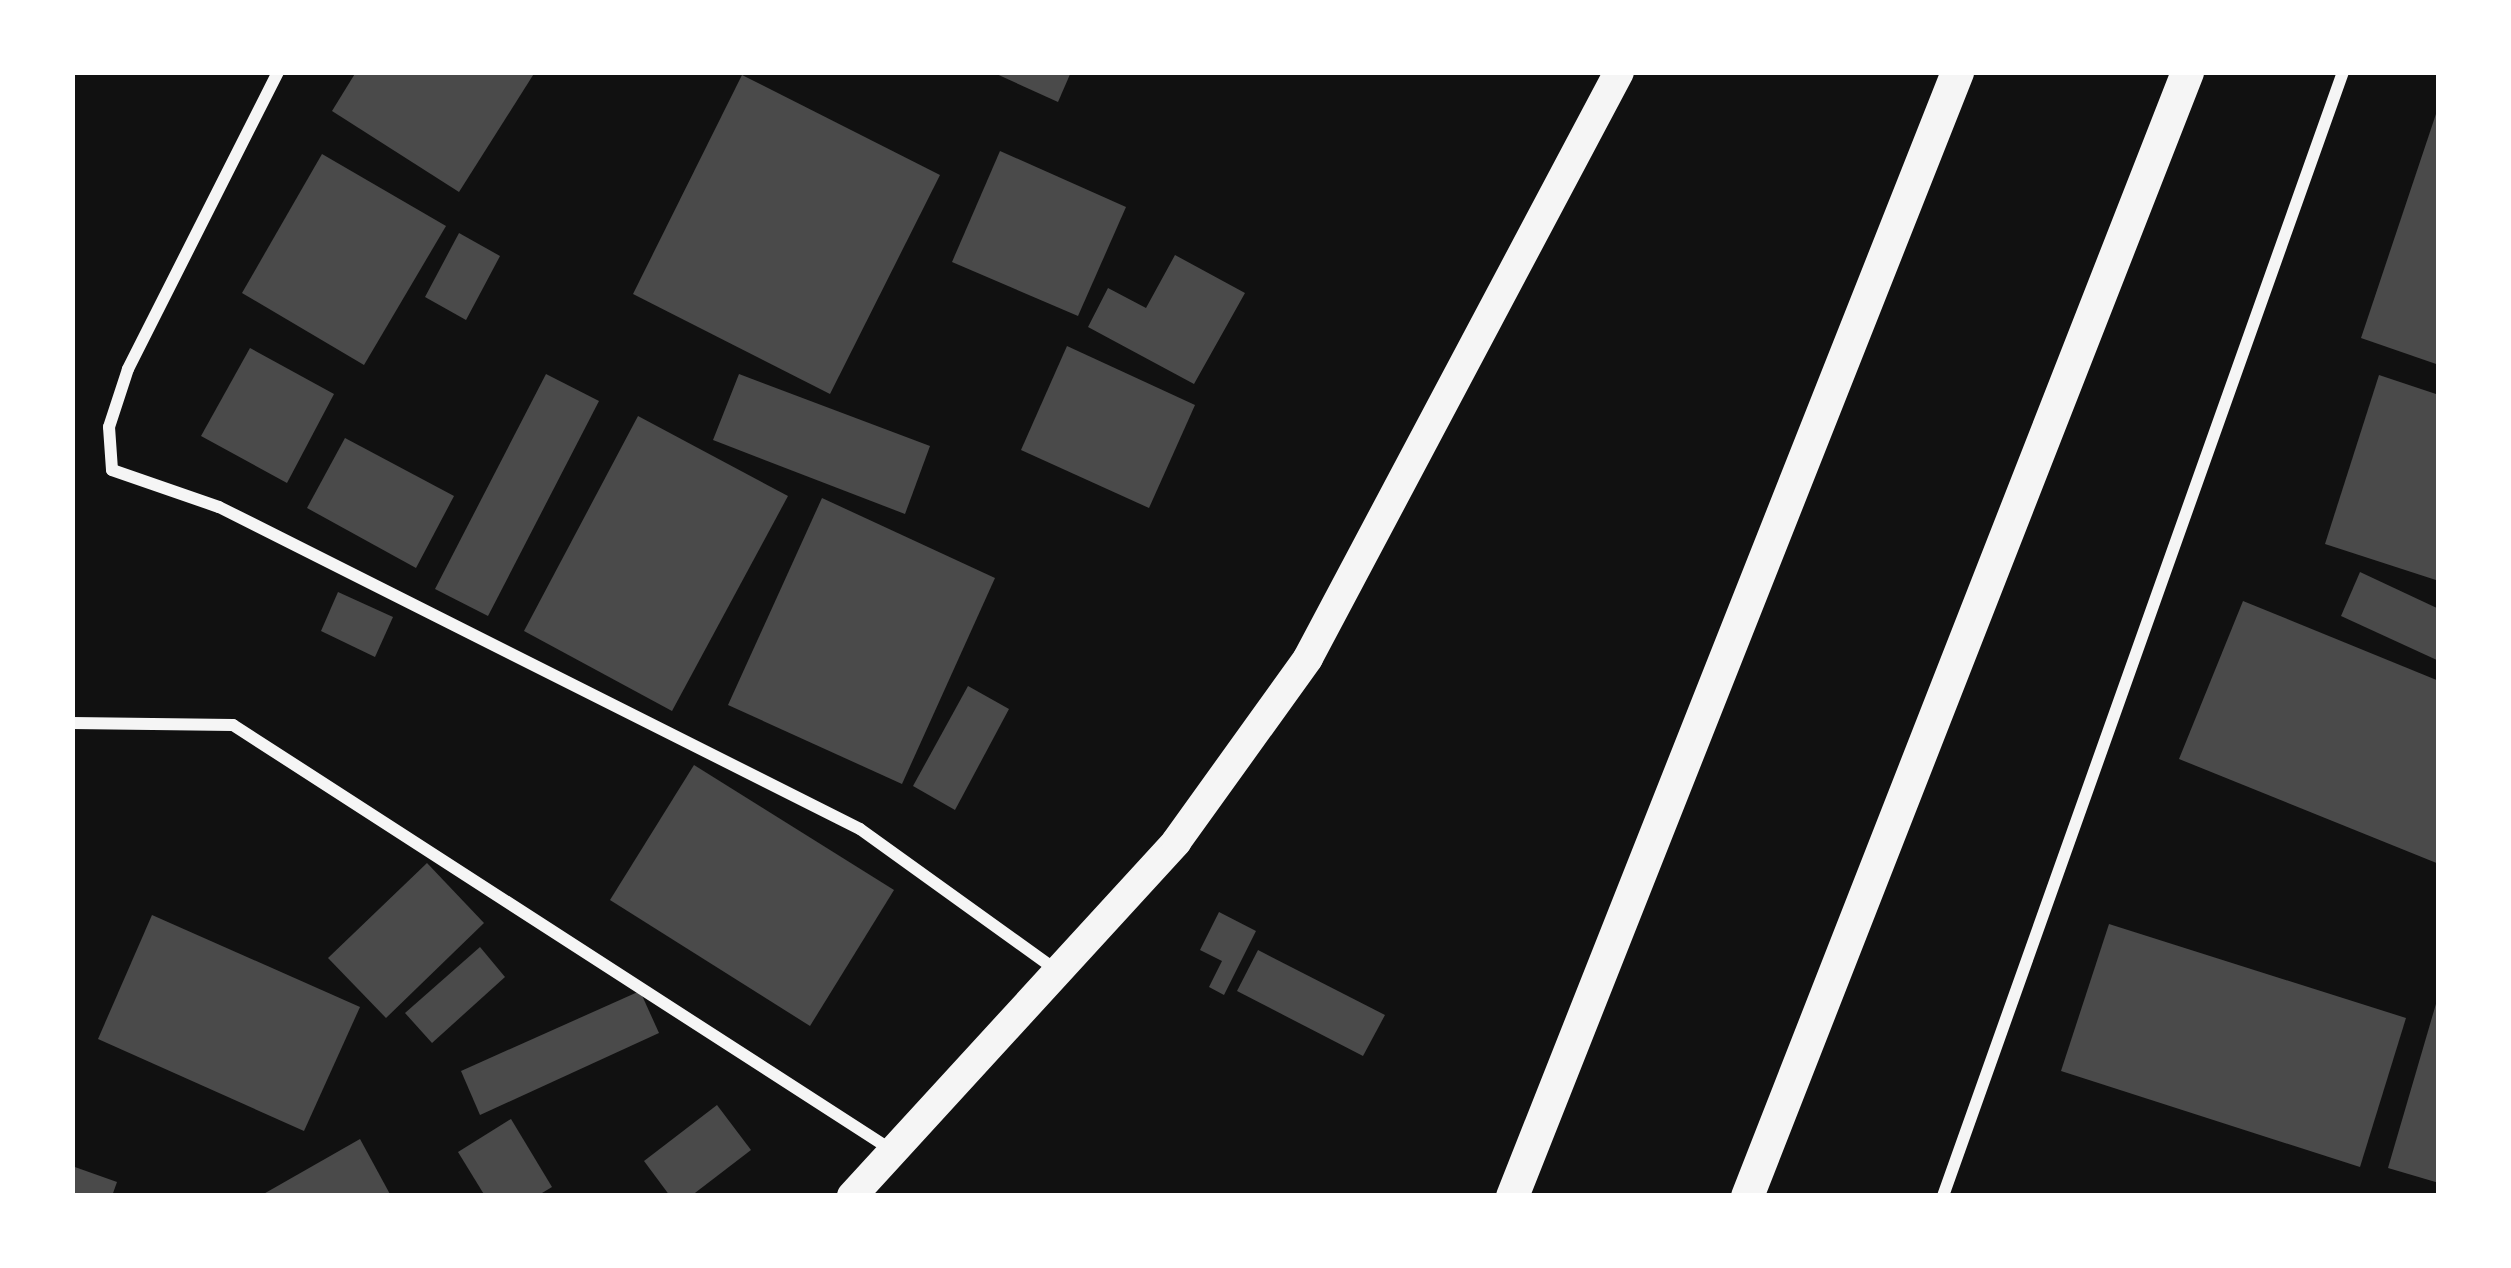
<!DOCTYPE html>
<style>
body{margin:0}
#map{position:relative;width:2511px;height:1268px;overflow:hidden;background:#111;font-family:Poppins,sans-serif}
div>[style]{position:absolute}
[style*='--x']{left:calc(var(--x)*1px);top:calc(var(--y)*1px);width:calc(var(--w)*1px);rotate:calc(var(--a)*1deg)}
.building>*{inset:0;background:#4a4a4a}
.minor>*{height:12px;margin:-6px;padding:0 6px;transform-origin:6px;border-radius:6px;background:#f5f5f5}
.primary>*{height:30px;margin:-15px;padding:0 15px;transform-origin:15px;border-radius:15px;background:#f5f5f5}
.trunk>*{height:33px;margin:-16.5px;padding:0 16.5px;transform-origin:16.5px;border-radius:16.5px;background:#f5f5f5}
span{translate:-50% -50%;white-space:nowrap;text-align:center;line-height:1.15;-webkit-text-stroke:9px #fff;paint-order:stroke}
.frame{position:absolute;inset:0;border:75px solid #fff;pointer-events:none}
</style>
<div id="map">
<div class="building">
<div style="clip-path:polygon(356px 72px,535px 72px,459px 192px,332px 111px)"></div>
<div style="clip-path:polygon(992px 72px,1071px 72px,1058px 102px)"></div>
<div style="clip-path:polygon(742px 75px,940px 175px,830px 394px,633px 294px)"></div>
<div style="clip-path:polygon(2438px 108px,2439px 108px,2439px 365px,2361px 338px)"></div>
<div style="clip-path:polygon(1000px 151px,1126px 207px,1078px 316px,952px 262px)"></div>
<div style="clip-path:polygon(322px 154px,446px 226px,364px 365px,242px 293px)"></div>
<div style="clip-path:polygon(459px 233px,500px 256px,466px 320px,425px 297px)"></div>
<div style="clip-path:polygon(1175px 255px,1245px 293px,1194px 384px,1088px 327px,1108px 288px,1146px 308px)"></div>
<div style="clip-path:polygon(1067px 346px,1195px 405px,1149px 508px,1021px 450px)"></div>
<div style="clip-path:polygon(250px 348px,334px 394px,287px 483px,201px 436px)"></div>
<div style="clip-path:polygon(546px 374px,599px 401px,488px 616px,435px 589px)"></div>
<div style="clip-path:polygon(739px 374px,930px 446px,905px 514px,713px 440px)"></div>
<div style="clip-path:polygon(2379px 375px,2439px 395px,2439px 581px,2325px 544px)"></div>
<div style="clip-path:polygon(638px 416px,788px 496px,672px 711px,524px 631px)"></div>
<div style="clip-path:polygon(345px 438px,454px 496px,416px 568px,307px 508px)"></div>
<div style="clip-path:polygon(822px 498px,995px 578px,902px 784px,728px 705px)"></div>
<div style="clip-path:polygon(2360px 572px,2439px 609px,2439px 661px,2341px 616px)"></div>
<div style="clip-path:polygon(338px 592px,393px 617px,375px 657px,321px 631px)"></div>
<div style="clip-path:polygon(2243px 601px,2439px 681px,2439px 864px,2179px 759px)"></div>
<div style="clip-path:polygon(968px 686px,1009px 709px,955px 810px,913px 786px)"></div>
<div style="clip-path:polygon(694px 765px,894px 890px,810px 1026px,610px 900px)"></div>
<div style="clip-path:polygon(427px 863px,484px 923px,386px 1018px,328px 958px)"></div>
<div style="clip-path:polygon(1219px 912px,1256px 931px,1224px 995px,1209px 987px,1222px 961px,1200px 950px)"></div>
<div style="clip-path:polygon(152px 915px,360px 1007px,304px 1131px,98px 1039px)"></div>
<div style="clip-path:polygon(2109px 924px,2406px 1018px,2360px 1167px,2061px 1071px)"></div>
<div style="clip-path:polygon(480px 947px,505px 977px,432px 1043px,405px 1013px)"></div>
<div style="clip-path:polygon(1258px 950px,1385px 1015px,1363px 1056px,1237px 991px)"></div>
<div style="clip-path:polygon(640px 991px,659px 1033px,480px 1115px,461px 1071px)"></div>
<div style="clip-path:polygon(2438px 997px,2439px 998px,2439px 1183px,2388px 1168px)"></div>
<div style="clip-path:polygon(717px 1105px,751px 1150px,691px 1196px,670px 1196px,644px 1161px)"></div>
<div style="clip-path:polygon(511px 1119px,552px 1187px,537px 1196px,485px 1196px,458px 1152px)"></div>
<div style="clip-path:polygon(360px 1139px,391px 1196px,260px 1196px)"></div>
<div style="clip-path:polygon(72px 1166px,117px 1182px,112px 1196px,72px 1196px)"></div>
</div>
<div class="minor">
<div style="--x:278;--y:72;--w:333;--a:116.8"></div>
<div style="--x:128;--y:369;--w:61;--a:108.1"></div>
<div style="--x:109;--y:427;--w:43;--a:86"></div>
<div style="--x:112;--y:470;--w:113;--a:19.1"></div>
<div style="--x:219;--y:507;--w:717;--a:26.67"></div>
<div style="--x:860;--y:829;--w:240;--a:35.7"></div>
<div style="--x:72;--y:723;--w:161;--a:0.7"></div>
<div style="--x:233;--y:725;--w:782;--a:32.84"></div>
<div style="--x:1943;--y:1196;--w:1193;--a:-70.41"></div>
</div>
<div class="primary">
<div style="--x:852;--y:1196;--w:480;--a:-47.5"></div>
<div style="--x:1176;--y:842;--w:226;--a:-54.3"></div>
<div style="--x:1308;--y:658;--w:663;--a:-62.04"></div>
</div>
<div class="trunk">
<div style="--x:1512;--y:1196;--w:1209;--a:-68.4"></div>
<div style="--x:1747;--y:1196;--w:1207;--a:-68.62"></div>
</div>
<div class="frame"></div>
</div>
